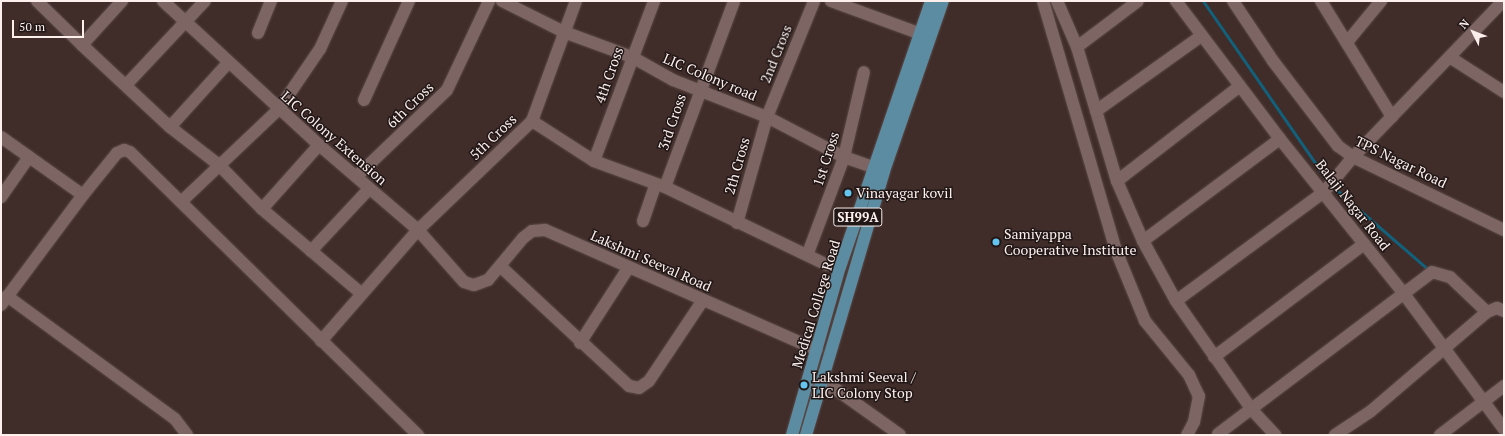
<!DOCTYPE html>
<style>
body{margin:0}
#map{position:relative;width:1505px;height:436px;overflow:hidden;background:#402c29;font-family:"PT Serif",serif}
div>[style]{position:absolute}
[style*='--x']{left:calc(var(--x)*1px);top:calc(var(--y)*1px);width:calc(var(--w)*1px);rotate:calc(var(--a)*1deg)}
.stream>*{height:3px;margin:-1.5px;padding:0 1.5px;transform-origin:1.5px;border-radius:1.5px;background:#11617d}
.roads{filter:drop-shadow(0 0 1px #594946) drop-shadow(0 0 1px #594946)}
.minor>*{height:12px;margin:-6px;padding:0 6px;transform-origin:6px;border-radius:6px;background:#7c6562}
.major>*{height:12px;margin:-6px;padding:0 6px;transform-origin:6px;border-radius:6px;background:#5c8ca2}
.dots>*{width:11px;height:11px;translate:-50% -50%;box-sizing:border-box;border:2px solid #201716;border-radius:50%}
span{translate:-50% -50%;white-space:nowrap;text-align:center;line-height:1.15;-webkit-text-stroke:3px #201716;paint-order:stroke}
.shield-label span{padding:1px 3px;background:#201716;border:1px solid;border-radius:3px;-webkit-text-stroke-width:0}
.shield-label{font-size:13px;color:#fcefec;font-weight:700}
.street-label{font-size:14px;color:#fcefec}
.poi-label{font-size:14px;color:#fcefec}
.left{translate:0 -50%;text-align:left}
.frame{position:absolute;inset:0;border:2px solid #fcefec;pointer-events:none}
.north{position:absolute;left:1453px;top:12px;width:40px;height:40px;-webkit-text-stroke:3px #201716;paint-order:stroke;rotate:312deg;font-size:11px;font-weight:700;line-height:16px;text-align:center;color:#fcefec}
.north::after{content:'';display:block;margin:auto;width:14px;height:18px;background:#fcefec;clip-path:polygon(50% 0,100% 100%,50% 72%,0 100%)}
.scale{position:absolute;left:12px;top:20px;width:72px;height:18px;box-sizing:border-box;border:2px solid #fcefec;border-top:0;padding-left:5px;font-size:12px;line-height:14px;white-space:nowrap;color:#fcefec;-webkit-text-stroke:3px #201716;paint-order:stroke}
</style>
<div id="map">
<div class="stream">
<div style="--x:1203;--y:1;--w:221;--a:55.3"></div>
<div style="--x:1333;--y:187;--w:128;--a:40.9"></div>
</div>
<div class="roads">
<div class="minor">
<div style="--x:37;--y:1;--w:63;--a:44.4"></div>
<div style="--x:122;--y:1;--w:59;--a:132.3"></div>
<div style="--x:82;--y:45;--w:120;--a:43"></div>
<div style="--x:163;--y:1;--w:212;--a:42.7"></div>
<div style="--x:319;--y:145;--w:130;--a:40.6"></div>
<div style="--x:418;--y:230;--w:69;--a:48.5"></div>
<div style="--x:464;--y:282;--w:10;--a:17"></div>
<div style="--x:474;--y:285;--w:15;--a:-20"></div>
<div style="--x:488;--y:280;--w:55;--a:-50.2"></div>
<div style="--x:523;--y:238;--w:11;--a:-38"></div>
<div style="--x:532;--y:231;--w:13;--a:-4"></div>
<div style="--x:545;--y:230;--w:297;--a:23.8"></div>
<div style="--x:502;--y:1;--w:69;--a:26.6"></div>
<div style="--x:564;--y:32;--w:72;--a:20.2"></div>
<div style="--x:632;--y:57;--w:47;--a:29.3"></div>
<div style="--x:673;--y:80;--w:101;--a:21.5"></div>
<div style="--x:767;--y:117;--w:87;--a:27.5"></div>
<div style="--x:844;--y:157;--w:42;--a:19.3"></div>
<div style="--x:831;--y:1;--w:104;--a:20.2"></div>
<div style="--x:1043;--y:1;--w:257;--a:73.7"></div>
<div style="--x:1115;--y:248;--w:79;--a:67.7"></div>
<div style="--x:1145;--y:321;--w:70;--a:50.8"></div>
<div style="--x:1189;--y:375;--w:23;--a:65"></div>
<div style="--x:1199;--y:396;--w:26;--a:101"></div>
<div style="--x:1194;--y:422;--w:15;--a:118"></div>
<div style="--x:1057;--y:1;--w:50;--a:66.5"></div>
<div style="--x:1077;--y:47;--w:140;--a:73.4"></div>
<div style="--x:1117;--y:181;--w:65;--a:66.6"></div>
<div style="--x:1143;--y:241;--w:68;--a:61.2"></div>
<div style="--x:1176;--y:301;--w:133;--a:55.1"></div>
<div style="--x:1252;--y:410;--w:34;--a:47"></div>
<div style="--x:1176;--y:1;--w:173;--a:53"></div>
<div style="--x:1280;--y:139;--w:198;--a:51.3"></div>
<div style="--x:1404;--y:294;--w:168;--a:53.5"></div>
<div style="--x:1233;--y:1;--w:72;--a:56.3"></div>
<div style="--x:1273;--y:61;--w:107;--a:52.6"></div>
<div style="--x:1338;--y:146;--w:19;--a:36"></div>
<div style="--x:1353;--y:157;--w:168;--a:25.8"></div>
<div style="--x:1321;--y:1;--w:136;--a:58.5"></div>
<div style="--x:258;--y:33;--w:35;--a:-68"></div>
<div style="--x:1348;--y:41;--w:52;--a:-50.5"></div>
<div style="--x:1077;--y:47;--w:76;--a:-37"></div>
<div style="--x:1451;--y:58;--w:63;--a:32.7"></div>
<div style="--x:228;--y:63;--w:86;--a:132.2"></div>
<div style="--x:170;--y:127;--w:62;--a:37.8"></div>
<div style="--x:219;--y:165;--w:62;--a:45.7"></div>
<div style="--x:262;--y:209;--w:131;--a:40.4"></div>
<div style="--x:126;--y:85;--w:115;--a:-46.8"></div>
<div style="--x:364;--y:100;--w:109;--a:-65.6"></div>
<div style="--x:1096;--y:111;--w:129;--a:-35.5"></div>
<div style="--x:532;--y:121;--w:74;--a:32.8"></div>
<div style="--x:594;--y:161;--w:76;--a:20.1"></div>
<div style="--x:665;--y:187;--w:178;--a:25.7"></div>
<div style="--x:825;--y:264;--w:15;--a:11"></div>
<div style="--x:1;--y:137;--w:100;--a:35.3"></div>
<div style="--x:83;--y:195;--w:54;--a:-51"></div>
<div style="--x:117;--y:153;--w:8;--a:-23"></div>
<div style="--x:124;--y:150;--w:6;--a:18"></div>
<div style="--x:130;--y:152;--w:404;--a:44.5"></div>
<div style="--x:594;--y:161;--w:171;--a:-69.4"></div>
<div style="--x:357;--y:176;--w:124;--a:-43.7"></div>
<div style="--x:447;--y:90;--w:98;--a:-64.7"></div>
<div style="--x:1117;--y:181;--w:155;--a:-37.7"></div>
<div style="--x:665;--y:187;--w:198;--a:-69.6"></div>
<div style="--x:1;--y:197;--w:49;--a:-55"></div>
<div style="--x:182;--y:201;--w:134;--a:-43.5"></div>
<div style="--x:279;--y:109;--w:73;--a:-55.7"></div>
<div style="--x:320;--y:49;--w:53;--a:-65.4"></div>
<div style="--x:262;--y:209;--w:86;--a:-48.3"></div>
<div style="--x:643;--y:221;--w:39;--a:-71"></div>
<div style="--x:737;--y:223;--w:110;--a:-74.2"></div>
<div style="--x:767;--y:117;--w:125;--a:-67.9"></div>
<div style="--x:1143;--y:241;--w:171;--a:-36.7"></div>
<div style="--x:311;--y:251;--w:85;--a:-46.9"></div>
<div style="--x:808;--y:253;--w:103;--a:-69.4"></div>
<div style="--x:844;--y:157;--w:87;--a:-76.8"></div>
<div style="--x:500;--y:266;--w:176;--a:42.9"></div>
<div style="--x:629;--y:386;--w:10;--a:11"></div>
<div style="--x:639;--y:388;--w:12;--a:-35"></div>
<div style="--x:649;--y:381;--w:97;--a:-56.3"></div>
<div style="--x:7;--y:296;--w:208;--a:36.2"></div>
<div style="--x:175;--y:419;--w:20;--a:53"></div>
<div style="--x:1176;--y:301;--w:184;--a:-36.4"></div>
<div style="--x:1324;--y:192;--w:45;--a:-50.4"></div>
<div style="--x:1353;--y:157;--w:216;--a:-46.1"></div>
<div style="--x:1;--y:305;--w:137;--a:-53.3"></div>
<div style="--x:321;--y:341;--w:147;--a:-48.9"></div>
<div style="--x:418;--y:230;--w:158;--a:-43.7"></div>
<div style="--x:532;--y:121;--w:128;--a:-69.9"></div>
<div style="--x:580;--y:343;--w:90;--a:-57.2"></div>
<div style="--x:1214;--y:357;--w:188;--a:-37"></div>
<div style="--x:808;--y:380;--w:31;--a:19"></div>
<div style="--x:837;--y:390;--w:77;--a:35.5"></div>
<div style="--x:1218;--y:434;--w:268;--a:-37.1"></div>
<div style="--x:1432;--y:272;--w:19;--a:16"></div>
<div style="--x:1450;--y:277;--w:51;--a:43.4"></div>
<div style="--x:1335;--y:435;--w:43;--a:-33.7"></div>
<div style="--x:1371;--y:411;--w:153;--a:-40.5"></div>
<div style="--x:1487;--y:312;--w:11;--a:-22"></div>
<div style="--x:1497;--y:308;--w:8;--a:23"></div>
<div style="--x:1440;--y:435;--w:81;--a:-37.4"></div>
</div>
<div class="major">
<div style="--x:792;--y:435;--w:175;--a:-74.1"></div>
<div style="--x:840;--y:267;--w:281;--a:-71.1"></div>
<div style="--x:806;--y:435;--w:275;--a:-73.5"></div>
<div style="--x:884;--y:171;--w:180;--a:-70.9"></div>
</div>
</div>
<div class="dots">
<div style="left:848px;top:193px;background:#64c5ee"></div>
<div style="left:996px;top:242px;background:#64c5ee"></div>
<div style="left:804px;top:385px;background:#64c5ee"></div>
</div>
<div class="shield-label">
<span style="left:858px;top:217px">SH99A</span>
</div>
<div class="street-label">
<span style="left:776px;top:54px;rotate:-68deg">2nd Cross</span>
<span style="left:609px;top:75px;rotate:-70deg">4th Cross</span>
<span style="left:710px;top:77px;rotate:23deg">LIC Colony road</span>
<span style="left:410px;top:105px;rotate:-44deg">6th Cross</span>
<span style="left:672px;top:122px;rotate:-71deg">3rd Cross</span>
<span style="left:493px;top:137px;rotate:-44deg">5th Cross</span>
<span style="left:334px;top:138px;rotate:41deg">LIC Colony Extension</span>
<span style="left:826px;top:159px;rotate:-72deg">1st Cross</span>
<span style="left:1401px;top:162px;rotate:26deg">TPS Nagar Road</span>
<span style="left:737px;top:166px;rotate:-74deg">2th Cross</span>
<span style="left:1353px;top:205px;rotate:52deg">Balaji Nagar Road</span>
<span style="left:651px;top:261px;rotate:24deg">Lakshmi Seeval Road</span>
<span style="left:816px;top:304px;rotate:-73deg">Medical College Road</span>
</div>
<div class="poi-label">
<span class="left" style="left:856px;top:193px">Vinayagar kovil</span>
<span class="left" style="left:1004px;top:242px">Samiyappa<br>Cooperative Institute</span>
<span class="left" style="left:812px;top:385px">Lakshmi Seeval /<br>LIC Colony Stop</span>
</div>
<div class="frame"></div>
<div class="north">N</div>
<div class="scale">50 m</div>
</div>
